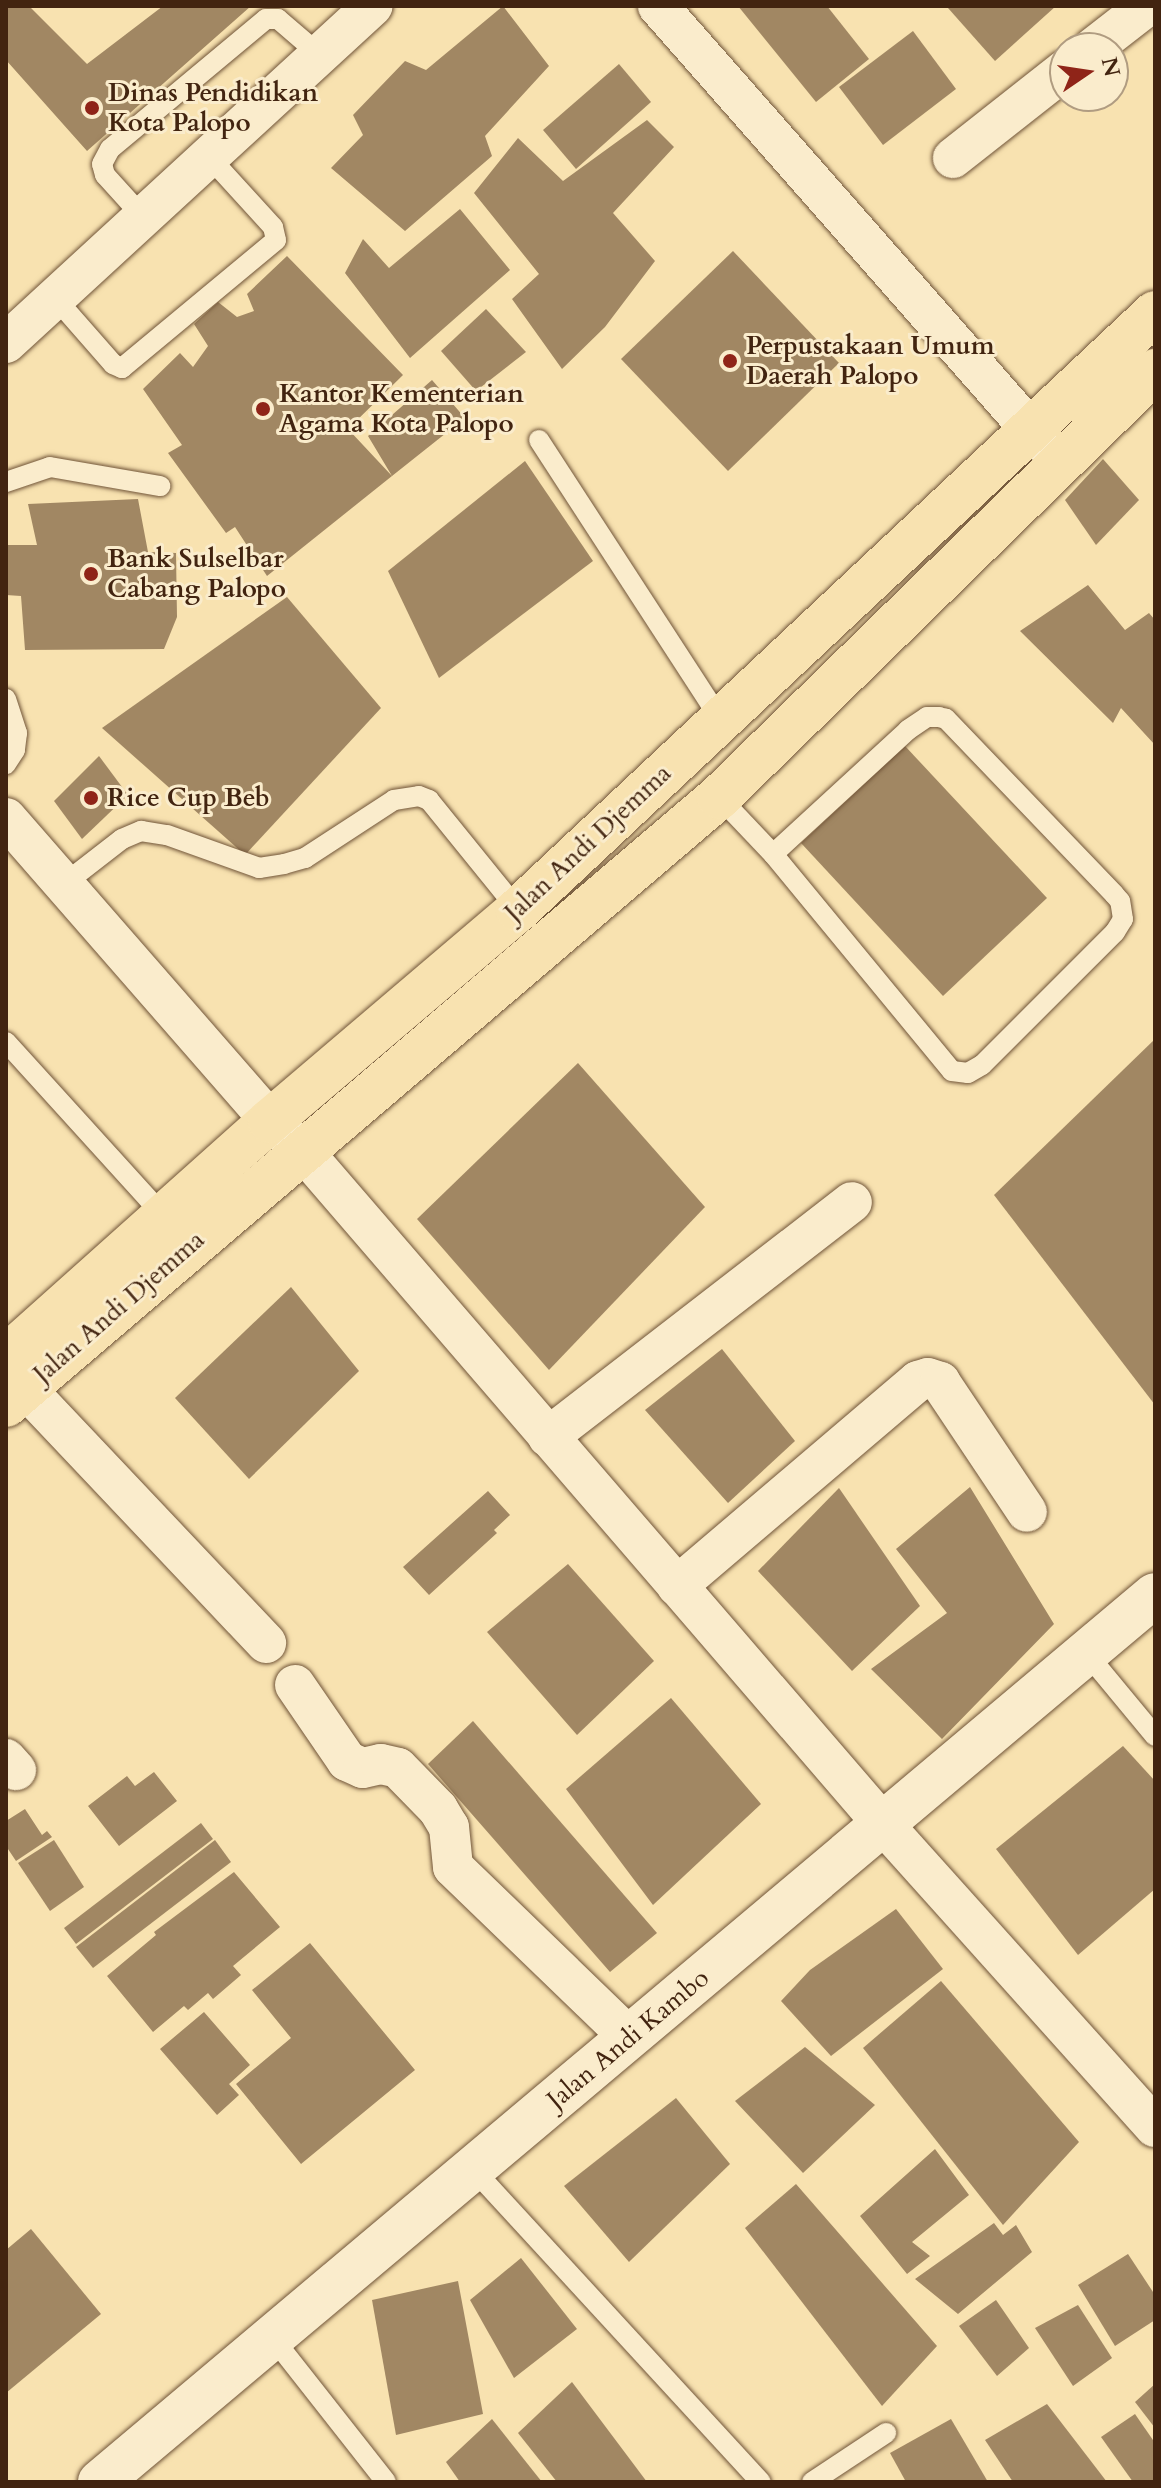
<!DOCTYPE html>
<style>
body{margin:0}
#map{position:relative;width:1161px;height:2488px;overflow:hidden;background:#f8e2b0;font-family:Cardo,serif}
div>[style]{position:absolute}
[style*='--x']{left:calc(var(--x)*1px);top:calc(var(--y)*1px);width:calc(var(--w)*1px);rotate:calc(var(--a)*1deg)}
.building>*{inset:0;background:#a18763}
.roads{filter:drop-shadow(0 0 2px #705438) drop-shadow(0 0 2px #705438)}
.service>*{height:20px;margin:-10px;padding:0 10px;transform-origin:10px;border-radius:10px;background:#faeccc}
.minor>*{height:40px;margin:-20px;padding:0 20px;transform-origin:20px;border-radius:20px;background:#faeccc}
.tertiary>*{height:44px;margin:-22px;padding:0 22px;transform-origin:22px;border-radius:22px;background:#faeccc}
.trunk>*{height:44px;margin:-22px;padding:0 22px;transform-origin:22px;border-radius:22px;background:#f8e2b0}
.dots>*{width:22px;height:22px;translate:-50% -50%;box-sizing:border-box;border:4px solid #faeccc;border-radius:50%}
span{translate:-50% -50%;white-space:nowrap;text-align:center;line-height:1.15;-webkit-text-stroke:6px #faeccc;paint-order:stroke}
.poi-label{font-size:26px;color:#422410;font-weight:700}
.left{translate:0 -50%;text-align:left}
.street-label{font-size:26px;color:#422410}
.frame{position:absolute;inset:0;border:8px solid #422410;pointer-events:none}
.north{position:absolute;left:1049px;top:32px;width:80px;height:80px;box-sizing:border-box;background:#faeccc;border:2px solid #b09c81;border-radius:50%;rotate:77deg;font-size:22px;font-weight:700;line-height:32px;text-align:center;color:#422410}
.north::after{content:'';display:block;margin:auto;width:28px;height:36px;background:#8f2418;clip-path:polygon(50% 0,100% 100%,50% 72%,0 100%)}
</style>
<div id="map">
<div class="building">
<div style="clip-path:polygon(6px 6px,29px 6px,87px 64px,163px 6px,251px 6px,87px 151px,6px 60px)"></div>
<div style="clip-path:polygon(503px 6px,549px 66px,485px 136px,492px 156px,405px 231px,331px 168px,363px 135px,353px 115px,405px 61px,426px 70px)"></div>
<div style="clip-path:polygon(738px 6px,827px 6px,869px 59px,816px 102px)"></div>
<div style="clip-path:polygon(951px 6px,1056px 6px,995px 61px,948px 8px)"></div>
<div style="clip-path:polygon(913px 31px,956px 89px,883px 145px,839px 87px)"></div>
<div style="clip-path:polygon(619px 64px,651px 102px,576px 169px,543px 130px)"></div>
<div style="clip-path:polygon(647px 120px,674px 147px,613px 213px,655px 261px,605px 327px,562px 369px,512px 299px,539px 274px,474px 193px,518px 138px,563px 181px)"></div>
<div style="clip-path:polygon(460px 209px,510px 270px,410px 358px,345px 273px,363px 239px,389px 268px)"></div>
<div style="clip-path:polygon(733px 251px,839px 363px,728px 471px,621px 359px)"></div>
<div style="clip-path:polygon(287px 256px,403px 375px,348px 429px,392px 476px,368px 436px,432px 380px,465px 418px,392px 476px,267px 576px,235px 527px,226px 533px,168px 453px,182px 445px,143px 389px,180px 353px,193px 367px,208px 346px,194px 324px,218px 302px,237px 317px,254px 311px,247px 294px)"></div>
<div style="clip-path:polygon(486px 309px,526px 352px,476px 391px,441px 351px)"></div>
<div style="clip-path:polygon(1103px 459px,1139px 500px,1096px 545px,1065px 500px)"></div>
<div style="clip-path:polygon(525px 461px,593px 561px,439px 678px,388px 571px)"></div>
<div style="clip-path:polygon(138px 499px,148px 552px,176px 553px,177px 617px,164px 649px,25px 650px,21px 596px,6px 595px,6px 545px,37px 545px,28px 504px)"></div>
<div style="clip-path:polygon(1088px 585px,1125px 630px,1149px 613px,1155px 620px,1155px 745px,1121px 708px,1113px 723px,1020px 631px)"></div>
<div style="clip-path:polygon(287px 597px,381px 708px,245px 855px,102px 728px)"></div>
<div style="clip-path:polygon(905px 746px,1047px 898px,943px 996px,801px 843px)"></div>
<div style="clip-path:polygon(99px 756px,128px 795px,82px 839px,54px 801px)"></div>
<div style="clip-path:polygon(1155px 1039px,1155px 1405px,994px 1195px)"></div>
<div style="clip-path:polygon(578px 1063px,705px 1207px,549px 1370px,417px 1219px)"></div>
<div style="clip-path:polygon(291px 1287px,359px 1371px,249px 1479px,175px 1398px)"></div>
<div style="clip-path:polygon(722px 1349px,795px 1441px,728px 1503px,645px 1410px)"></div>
<div style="clip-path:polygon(970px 1487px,1054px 1624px,942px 1739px,871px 1669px,947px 1613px,896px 1549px)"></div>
<div style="clip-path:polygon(839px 1488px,920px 1606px,852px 1671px,758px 1571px)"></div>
<div style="clip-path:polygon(488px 1491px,510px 1515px,494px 1530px,497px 1533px,429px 1595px,403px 1567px)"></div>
<div style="clip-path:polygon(568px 1564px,654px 1661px,577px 1735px,487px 1632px)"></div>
<div style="clip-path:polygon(671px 1698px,761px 1804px,653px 1905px,566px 1789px)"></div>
<div style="clip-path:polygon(473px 1721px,657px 1933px,610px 1972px,428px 1764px)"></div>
<div style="clip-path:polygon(1123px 1746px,1155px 1781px,1155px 1889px,1078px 1955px,996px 1849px)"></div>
<div style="clip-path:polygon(154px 1772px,177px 1801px,119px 1846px,88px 1806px,127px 1776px,135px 1786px)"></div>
<div style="clip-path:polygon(25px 1809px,42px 1835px,47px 1831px,52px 1837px,16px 1861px,6px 1846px,6px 1821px)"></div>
<div style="clip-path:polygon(201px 1823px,213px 1839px,76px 1944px,64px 1928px)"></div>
<div style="clip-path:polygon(54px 1840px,84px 1887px,50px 1911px,18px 1863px)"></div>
<div style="clip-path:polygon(215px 1840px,231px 1862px,93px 1968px,76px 1947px)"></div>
<div style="clip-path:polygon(234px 1872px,280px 1927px,233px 1966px,241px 1975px,213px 1999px,208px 1993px,188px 2010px,184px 2006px,153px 2032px,107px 1976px,156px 1935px,154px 1932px)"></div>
<div style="clip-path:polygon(896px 1909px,943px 1969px,831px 2056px,781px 2001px,810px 1970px)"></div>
<div style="clip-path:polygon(310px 1943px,415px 2070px,301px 2164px,236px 2084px,291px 2038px,252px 1990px)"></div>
<div style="clip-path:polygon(941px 1981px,1079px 2142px,1003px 2225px,863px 2048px)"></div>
<div style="clip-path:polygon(204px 2012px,250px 2065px,229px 2084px,239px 2095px,217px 2115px,160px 2049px)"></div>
<div style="clip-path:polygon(805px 2047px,875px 2105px,803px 2173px,735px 2101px)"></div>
<div style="clip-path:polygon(676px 2098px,730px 2164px,629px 2262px,564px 2186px)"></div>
<div style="clip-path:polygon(935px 2149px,969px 2195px,912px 2242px,930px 2256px,907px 2274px,860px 2216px)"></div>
<div style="clip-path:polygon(796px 2184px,937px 2346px,882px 2406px,745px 2228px)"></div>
<div style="clip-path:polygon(994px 2223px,1003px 2235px,1016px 2225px,1032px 2252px,958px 2314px,915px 2279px)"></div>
<div style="clip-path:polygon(31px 2229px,101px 2314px,6px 2393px,6px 2250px)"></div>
<div style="clip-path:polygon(1128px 2254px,1155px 2295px,1155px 2320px,1115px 2346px,1078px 2285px)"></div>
<div style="clip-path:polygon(521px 2258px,577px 2329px,514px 2378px,470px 2300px)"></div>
<div style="clip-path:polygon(458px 2281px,483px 2414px,396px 2435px,372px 2300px)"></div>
<div style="clip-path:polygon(996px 2300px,1029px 2348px,997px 2376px,959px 2326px)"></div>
<div style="clip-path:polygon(1078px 2305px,1112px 2358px,1073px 2386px,1035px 2328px)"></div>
<div style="clip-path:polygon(572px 2382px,647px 2482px,557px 2482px,518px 2433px)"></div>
<div style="clip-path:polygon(1155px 2384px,1155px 2428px,1135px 2402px)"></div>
<div style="clip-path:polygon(1047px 2404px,1107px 2482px,1013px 2482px,985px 2440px)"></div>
<div style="clip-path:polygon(1135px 2414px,1155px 2443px,1155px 2482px,1133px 2482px,1101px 2437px)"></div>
<div style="clip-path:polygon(492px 2419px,542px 2482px,460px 2482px,446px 2462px)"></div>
<div style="clip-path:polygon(951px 2419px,988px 2482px,906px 2482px,890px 2453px)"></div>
</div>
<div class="roads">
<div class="service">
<div style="--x:144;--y:218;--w:58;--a:-132.2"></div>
<div style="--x:105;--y:175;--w:11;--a:-105"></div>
<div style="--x:102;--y:164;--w:17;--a:-62"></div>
<div style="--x:110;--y:149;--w:203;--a:-39.8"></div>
<div style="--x:266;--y:19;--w:12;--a:0"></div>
<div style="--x:278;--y:19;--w:55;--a:40.6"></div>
<div style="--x:57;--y:300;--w:85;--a:48.8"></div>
<div style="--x:113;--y:364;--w:10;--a:24"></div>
<div style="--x:122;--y:368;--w:200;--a:-39.7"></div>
<div style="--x:276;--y:240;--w:13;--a:-103"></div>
<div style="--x:273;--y:227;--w:95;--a:-132.4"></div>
<div style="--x:539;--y:440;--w:333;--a:57"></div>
<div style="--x:6;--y:482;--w:46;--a:-18.8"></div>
<div style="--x:50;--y:467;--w:112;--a:9.8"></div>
<div style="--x:6;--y:699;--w:36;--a:72"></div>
<div style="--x:17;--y:733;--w:17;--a:97"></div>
<div style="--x:15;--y:750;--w:17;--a:123"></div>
<div style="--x:719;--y:797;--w:79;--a:46.5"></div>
<div style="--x:773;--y:854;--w:281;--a:50.5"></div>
<div style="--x:952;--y:1071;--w:16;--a:7"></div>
<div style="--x:968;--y:1073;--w:16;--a:-30"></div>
<div style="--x:982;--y:1065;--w:188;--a:-45"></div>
<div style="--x:1115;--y:932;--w:15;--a:-58"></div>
<div style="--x:1123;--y:919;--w:18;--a:-99"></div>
<div style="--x:1120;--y:901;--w:9;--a:-131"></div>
<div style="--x:1114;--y:894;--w:243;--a:-133.8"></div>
<div style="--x:946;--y:719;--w:7;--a:-164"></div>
<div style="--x:939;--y:717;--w:12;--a:180"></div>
<div style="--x:927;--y:717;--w:23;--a:146"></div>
<div style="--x:908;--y:730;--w:183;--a:137.4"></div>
<div style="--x:64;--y:884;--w:73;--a:-37.8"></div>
<div style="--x:122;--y:839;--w:21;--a:-23"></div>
<div style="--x:141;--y:831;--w:26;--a:9"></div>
<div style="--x:167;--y:835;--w:98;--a:19.7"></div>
<div style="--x:259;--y:868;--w:25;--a:-9"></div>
<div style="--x:284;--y:864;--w:22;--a:-16"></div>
<div style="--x:305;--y:858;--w:106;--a:-33.1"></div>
<div style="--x:394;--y:800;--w:25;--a:-9"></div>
<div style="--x:419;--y:796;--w:11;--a:22"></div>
<div style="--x:429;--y:800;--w:141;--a:51"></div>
<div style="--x:6;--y:1042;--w:235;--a:47.8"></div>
<div style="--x:1088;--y:1655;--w:105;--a:50.4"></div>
<div style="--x:473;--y:2169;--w:425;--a:47.4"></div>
<div style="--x:272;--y:2337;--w:184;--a:51.8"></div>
<div style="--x:812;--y:2482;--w:89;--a:-33.5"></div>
</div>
<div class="minor">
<div style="--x:658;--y:6;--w:563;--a:48.67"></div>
<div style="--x:1030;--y:429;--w:33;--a:45"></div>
<div style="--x:1093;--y:48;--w:68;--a:-37.9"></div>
<div style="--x:953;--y:158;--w:142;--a:-38.2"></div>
<div style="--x:6;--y:343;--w:498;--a:-42.6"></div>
<div style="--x:6;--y:818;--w:402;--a:48.9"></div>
<div style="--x:270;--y:1121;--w:43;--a:42.2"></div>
<div style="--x:302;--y:1150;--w:890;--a:49.24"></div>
<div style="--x:883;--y:1824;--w:407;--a:48.1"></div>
<div style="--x:25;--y:1388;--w:351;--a:46.6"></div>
<div style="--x:548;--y:1437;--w:384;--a:-37.7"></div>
<div style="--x:677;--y:1586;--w:316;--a:-40.4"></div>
<div style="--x:918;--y:1381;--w:10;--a:-17"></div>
<div style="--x:928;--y:1378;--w:13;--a:18"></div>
<div style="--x:940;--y:1382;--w:156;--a:56.2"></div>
<div style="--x:295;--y:1685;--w:92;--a:55.6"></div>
<div style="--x:347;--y:1761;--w:17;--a:24"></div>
<div style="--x:363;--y:1768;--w:18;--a:-13"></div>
<div style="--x:381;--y:1764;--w:17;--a:13"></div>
<div style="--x:398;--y:1768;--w:57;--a:45.7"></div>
<div style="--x:438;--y:1809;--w:21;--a:59"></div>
<div style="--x:449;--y:1827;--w:40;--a:84.3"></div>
<div style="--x:453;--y:1867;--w:246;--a:44"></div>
<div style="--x:6;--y:1759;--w:15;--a:48"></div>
</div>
<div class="tertiary">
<div style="--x:100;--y:2482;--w:1378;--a:-40.06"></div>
</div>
<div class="trunk">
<div style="--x:6;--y:1357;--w:354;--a:-41.8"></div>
<div style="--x:270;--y:1121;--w:326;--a:-40.4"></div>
<div style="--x:518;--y:910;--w:873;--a:-43.14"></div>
<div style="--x:6;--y:1405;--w:937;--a:-40.46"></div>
<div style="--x:719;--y:797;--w:610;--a:-44.34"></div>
</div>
</div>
<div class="dots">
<div style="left:92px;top:108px;background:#8f2418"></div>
<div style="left:730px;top:361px;background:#8f2418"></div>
<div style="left:263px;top:409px;background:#8f2418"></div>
<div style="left:91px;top:574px;background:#8f2418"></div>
<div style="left:91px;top:798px;background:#8f2418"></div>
</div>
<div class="poi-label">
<span class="left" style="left:108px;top:108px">Dinas Pendidikan<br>Kota Palopo</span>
<span class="left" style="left:746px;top:361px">Perpustakaan Umum<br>Daerah Palopo</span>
<span class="left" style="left:279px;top:409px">Kantor Kementerian<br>Agama Kota Palopo</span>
<span class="left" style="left:107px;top:574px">Bank Sulselbar<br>Cabang Palopo</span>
<span class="left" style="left:107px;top:798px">Rice Cup Beb</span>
</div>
<div class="street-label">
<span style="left:588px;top:843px;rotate:-43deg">Jalan Andi Djemma</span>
<span style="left:119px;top:1307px;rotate:-41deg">Jalan Andi Djemma</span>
<span style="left:628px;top:2039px;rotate:-40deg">Jalan Andi Kambo</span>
</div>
<div class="frame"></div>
<div class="north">N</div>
</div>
